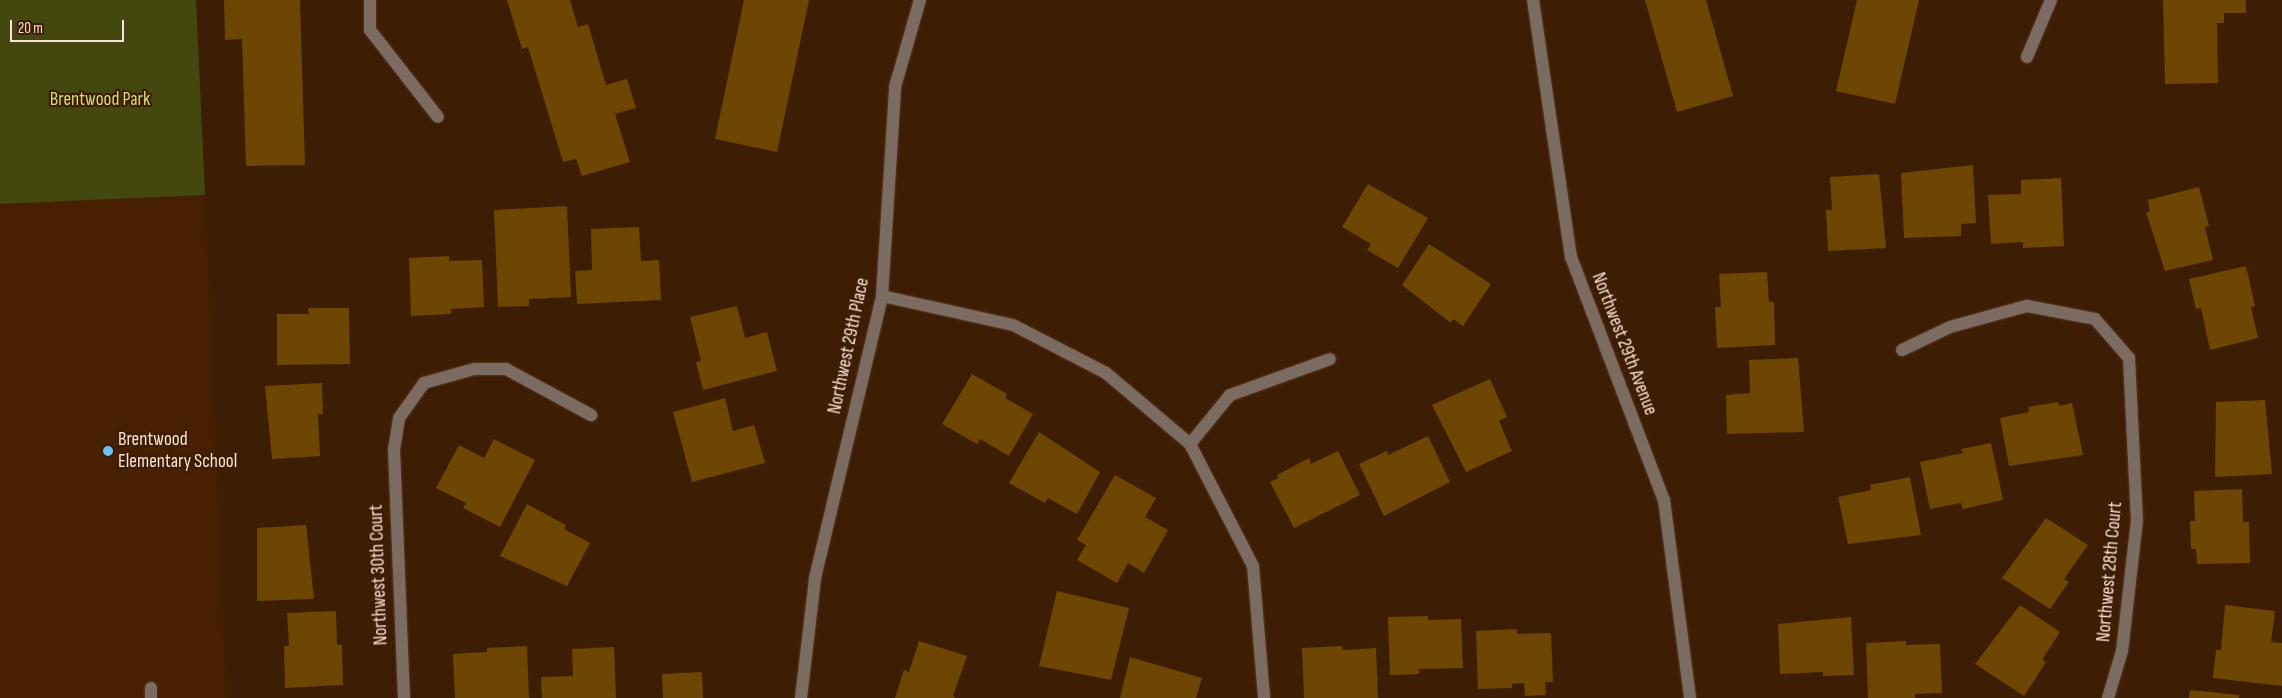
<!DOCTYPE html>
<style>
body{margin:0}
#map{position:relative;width:2282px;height:698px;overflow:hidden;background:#3e1d05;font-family:"Sofia Sans Condensed",sans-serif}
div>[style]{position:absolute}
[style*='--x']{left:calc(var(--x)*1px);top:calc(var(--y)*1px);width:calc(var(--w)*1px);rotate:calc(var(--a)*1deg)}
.built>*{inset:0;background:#472002}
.green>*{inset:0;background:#44480e}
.building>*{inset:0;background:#6c4602}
.roads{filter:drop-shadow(0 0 1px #583922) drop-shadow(0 0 1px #583922)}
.minor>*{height:12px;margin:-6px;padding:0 6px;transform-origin:6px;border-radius:6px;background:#7c6b60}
.dots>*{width:14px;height:14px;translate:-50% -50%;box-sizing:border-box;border:2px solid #3e1d05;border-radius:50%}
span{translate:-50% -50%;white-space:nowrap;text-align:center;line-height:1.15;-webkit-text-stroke:4.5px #3e1d05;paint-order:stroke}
.park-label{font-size:19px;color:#d3dc7d}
.street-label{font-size:19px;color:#f8e2d5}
.poi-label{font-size:19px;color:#f8e2d5}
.left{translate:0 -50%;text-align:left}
.scale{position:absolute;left:10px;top:20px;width:114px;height:22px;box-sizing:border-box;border:2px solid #f8e2d5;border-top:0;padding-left:6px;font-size:15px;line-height:18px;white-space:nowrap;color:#f8e2d5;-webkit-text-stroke:4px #3e1d05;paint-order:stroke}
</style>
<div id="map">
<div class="built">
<div style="clip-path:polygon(205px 195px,226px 698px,0 698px,0 204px)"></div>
</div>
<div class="green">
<div style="clip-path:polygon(0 0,196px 0,205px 195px,0 204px)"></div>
</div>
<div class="building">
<div style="clip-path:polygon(224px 0,300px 0,305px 165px,246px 166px,242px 39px,225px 40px)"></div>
<div style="clip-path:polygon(507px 0,570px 0,578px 27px,588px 24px,606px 85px,627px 79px,636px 108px,615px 114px,630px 162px,582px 176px,576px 159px,563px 162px,528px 47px,522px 49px)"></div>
<div style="clip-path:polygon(744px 0,809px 0,777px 152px,715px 139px)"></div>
<div style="clip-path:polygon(1645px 0,1706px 0,1733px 96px,1677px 112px)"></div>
<div style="clip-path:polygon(1857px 0,1919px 0,1895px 104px,1836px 91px)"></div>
<div style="clip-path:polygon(2163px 0,2246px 0,2246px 13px,2224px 13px,2224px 23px,2217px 23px,2218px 83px,2165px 84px)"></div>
<div style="clip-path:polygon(1973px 165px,1976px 223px,1961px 224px,1961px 236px,1904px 238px,1901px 173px)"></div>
<div style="clip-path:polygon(1879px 174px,1886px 248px,1828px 251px,1826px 210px,1832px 210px,1830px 177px)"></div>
<div style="clip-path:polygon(2061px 178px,2064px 246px,2023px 248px,2023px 242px,1991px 244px,1988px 195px,2021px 194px,2021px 180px)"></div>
<div style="clip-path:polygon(1368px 184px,1428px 218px,1398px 268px,1367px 250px,1371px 244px,1342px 227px)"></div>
<div style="clip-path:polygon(2199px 187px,2209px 226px,2205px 227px,2213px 260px,2165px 271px,2146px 212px,2150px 212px,2148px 200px)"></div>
<div style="clip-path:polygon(567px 206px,571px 297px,529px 299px,529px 306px,498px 307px,494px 210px)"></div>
<div style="clip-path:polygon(639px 227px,641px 261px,659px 260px,661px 300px,577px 304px,575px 271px,592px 270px,591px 229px)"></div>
<div style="clip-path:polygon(1429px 244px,1491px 284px,1463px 326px,1453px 319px,1451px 323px,1402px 285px)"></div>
<div style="clip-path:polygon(449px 256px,449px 261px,482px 260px,484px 307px,451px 309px,451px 314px,411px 316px,409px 258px)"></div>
<div style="clip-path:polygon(2246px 266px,2255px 306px,2251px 307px,2258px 338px,2210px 350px,2201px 308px,2196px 309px,2189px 279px)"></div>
<div style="clip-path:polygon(1767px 272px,1769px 302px,1774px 302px,1775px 345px,1717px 348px,1715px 307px,1721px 307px,1719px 274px)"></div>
<div style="clip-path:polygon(737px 306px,745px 338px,767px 332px,777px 371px,703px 390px,696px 362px,701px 361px,690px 317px)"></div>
<div style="clip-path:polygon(308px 308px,349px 308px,350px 364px,277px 365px,277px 314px,309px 314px)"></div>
<div style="clip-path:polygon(1798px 358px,1804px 432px,1727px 434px,1726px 395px,1750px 393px,1749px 360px)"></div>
<div style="clip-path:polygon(972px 374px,1007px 394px,1005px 398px,1033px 414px,1009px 456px,980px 439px,977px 444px,942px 424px)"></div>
<div style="clip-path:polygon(1490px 379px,1507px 417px,1499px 421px,1512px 451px,1466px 472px,1432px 405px)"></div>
<div style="clip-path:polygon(322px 383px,323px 414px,318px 414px,320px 456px,272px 459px,265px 386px)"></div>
<div style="clip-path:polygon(725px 398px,733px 431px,754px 425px,765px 463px,692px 482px,673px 412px)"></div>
<div style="clip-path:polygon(2265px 400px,2272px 474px,2215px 477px,2216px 402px)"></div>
<div style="clip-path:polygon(2058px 402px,2060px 406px,2072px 403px,2083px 455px,2009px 466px,2000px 418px,2029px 412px,2028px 407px)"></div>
<div style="clip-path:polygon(1039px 432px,1100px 472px,1077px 514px,1048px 498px,1045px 503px,1009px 483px)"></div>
<div style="clip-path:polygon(1428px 436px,1450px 482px,1384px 516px,1359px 464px,1387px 451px,1388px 455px)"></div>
<div style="clip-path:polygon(494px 439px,535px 460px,500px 527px,463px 508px,466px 503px,436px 488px,459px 445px,484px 458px)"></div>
<div style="clip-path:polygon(1991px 443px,2003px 500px,1963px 509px,1961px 503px,1930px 509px,1920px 462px,1963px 453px,1961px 449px)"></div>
<div style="clip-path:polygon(1338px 451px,1360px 495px,1294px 528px,1270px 482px,1278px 478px,1277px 475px,1309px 458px,1311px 464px)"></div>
<div style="clip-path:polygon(1115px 475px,1156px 498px,1145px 517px,1168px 530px,1144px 573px,1128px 563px,1117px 583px,1077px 560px,1086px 545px,1077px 540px)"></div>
<div style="clip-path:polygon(1910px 477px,1921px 535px,1848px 544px,1838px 497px,1871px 490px,1870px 485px)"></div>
<div style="clip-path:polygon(2242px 489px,2243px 522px,2249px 522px,2250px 563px,2197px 564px,2196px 549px,2191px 549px,2190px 521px,2195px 521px,2194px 491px)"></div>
<div style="clip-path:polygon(527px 504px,566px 525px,564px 529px,590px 543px,567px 586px,500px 556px)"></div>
<div style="clip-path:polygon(2046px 518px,2088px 545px,2064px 579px,2069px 582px,2050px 609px,2002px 578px)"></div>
<div style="clip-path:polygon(306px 525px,314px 599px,257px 601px,257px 528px)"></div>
<div style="clip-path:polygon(1057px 591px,1129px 608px,1111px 680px,1039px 666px)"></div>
<div style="clip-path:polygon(2020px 605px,2060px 632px,2042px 660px,2046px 662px,2024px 696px,1975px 664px)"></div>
<div style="clip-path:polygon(2225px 605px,2275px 611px,2271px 642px,2282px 643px,2282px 686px,2213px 678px,2216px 650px,2221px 650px)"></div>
<div style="clip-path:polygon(336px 611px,337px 645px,342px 645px,343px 685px,285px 688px,284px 646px,289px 646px,287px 613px)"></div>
<div style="clip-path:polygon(1428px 616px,1428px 620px,1461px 619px,1463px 668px,1419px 669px,1419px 674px,1390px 675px,1388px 617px)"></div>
<div style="clip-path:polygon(1851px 617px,1854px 675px,1823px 676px,1823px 672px,1780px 674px,1778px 624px)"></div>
<div style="clip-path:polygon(1517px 629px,1517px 634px,1551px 633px,1553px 682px,1545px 682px,1546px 695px,1525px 696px,1524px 683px,1512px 684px,1512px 688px,1478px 689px,1476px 631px)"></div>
<div style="clip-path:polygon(919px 641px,967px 656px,953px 696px,956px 698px,895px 698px,904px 670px,909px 672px)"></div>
<div style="clip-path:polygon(1906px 641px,1906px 645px,1940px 644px,1942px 693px,1915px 694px,1915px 698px,1868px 698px,1866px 643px)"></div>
<div style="clip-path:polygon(527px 646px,529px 698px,455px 698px,453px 654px,487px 652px,487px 648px)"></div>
<div style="clip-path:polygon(1342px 646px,1343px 650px,1376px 648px,1378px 698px,1304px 698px,1302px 648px)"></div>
<div style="clip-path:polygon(614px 647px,616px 698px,542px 698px,541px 677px,573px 676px,572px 649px)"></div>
<div style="clip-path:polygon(1130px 657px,1202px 678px,1196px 698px,1120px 698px)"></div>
<div style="clip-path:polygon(702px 672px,703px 698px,663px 698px,662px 674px)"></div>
<div style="clip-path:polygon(2190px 690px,2239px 695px,2239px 698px,2189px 698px)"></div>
</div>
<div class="roads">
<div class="minor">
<div style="--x:370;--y:0;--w:30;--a:90"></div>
<div style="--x:370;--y:30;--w:110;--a:52"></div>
<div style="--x:1533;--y:0;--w:260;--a:81.6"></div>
<div style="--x:1571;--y:257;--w:260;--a:69.1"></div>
<div style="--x:1664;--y:500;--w:200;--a:82.5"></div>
<div style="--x:2027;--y:57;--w:62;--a:-67.2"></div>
<div style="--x:882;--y:296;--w:134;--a:12.5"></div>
<div style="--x:1013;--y:325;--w:105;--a:27.3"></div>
<div style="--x:1106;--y:373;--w:110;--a:40.2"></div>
<div style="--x:1190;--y:444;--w:137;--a:62.7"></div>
<div style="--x:1253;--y:566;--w:132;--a:85.2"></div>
<div style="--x:1902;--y:350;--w:53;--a:-25.6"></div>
<div style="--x:1950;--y:327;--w:80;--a:-15.3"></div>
<div style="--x:2027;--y:306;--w:69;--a:10.8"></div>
<div style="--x:2095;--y:319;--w:52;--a:48.9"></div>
<div style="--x:2129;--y:358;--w:162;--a:87.2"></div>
<div style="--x:2137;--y:520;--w:132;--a:96.5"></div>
<div style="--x:2122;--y:651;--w:49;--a:106.6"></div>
<div style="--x:1190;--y:444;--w:63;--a:-50.8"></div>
<div style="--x:1230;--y:395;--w:106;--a:-19.8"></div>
<div style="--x:151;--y:688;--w:10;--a:90"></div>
<div style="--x:404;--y:698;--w:248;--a:-92.3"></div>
<div style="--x:394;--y:450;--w:32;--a:-81"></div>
<div style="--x:399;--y:418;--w:43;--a:-54.5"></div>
<div style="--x:424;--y:383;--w:52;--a:-15.6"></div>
<div style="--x:474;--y:369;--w:32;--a:0"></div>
<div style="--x:506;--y:369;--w:97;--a:28.4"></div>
<div style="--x:801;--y:698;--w:121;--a:-83.3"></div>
<div style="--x:815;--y:578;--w:290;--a:-76.6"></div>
<div style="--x:882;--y:296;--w:209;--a:-86.4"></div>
<div style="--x:895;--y:87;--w:91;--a:-74"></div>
</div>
</div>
<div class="dots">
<div style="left:108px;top:451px;background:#6bc3f2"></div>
</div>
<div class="park-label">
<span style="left:100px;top:100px">Brentwood Park</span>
</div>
<div class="street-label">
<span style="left:1624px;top:344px;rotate:69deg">Northwest 29th Avenue</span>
<span style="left:849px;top:346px;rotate:-78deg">Northwest 29th Place</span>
<span style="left:2110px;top:572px;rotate:-85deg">Northwest 28th Court</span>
<span style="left:379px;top:575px;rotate:-92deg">Northwest 30th Court</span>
</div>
<div class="poi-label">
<span class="left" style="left:118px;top:451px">Brentwood<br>Elementary School</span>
</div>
<div class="scale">20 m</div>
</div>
